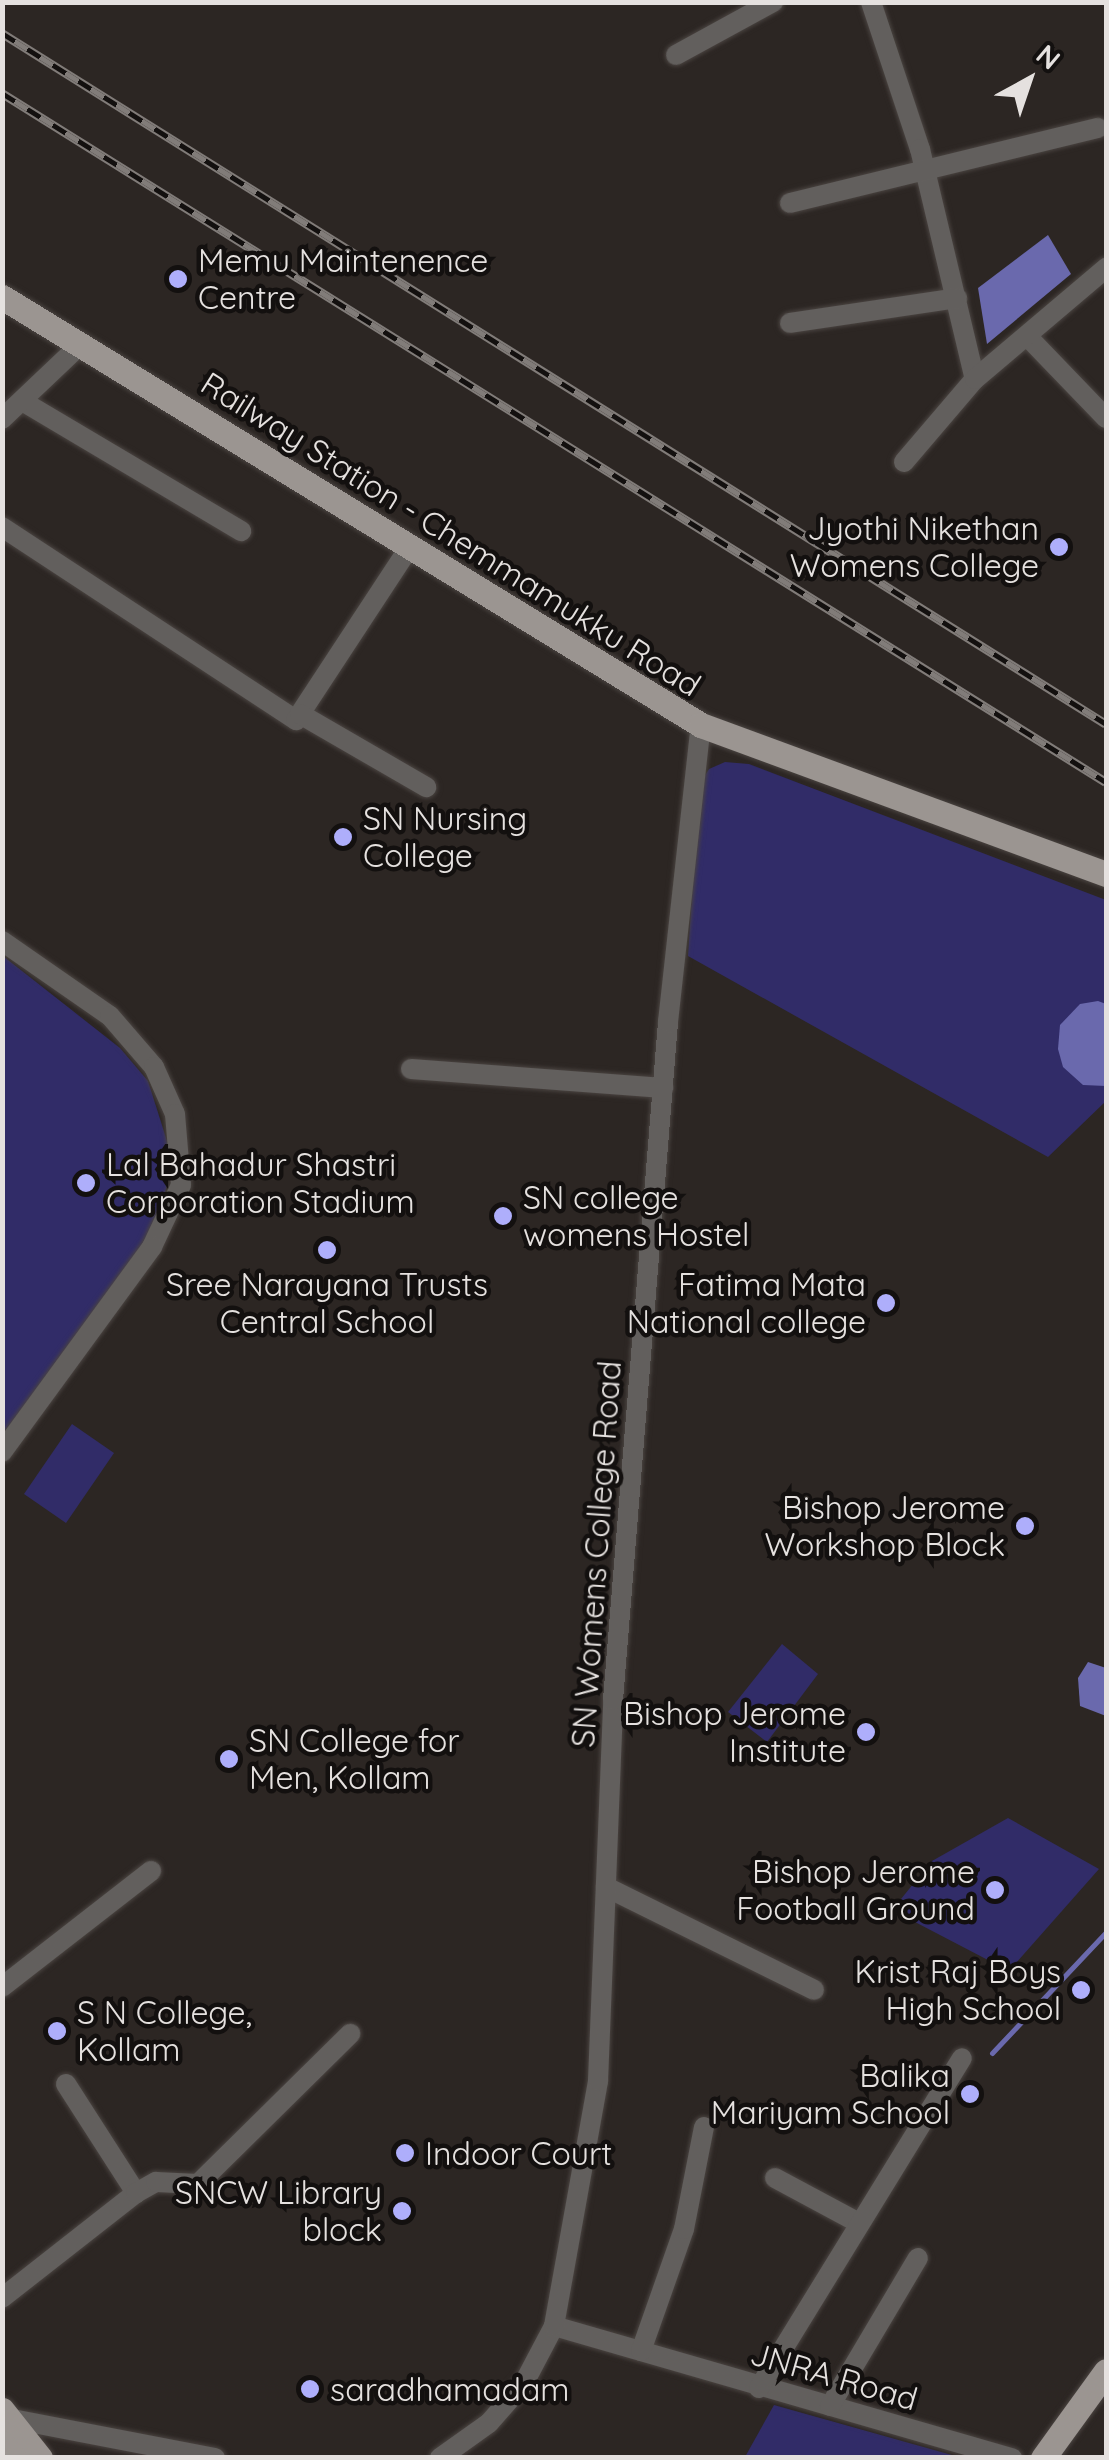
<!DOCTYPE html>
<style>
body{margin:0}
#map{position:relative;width:1109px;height:2460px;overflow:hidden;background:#2c2623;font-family:Quicksand,sans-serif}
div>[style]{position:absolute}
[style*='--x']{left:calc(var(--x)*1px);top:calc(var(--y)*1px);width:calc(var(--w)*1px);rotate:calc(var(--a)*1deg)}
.green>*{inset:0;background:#312c68}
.water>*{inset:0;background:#6a69ad}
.stream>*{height:5px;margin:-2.5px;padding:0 2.5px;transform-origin:2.5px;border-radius:2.5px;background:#6a69ad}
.roads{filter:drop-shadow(0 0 2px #4a4441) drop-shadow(0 0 2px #4a4441)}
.minor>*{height:20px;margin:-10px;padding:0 10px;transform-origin:10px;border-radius:10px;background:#625f5d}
.major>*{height:25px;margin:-12.5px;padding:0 12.5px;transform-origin:12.5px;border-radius:12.5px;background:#9b9591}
.rail>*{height:9px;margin-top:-4.5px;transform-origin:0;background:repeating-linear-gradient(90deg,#13100f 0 15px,#817c79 0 30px);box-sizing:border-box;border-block:2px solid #817c79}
.dots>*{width:28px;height:28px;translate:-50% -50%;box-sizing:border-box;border:5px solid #13100f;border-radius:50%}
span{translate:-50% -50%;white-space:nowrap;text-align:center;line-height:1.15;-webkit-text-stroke:9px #13100f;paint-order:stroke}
.poi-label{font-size:32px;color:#e5e1df}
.left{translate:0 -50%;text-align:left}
.right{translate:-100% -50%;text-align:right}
.street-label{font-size:32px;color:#e5e1df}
.frame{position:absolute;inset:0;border:5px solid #e5e1df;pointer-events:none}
.north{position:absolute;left:979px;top:30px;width:100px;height:100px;-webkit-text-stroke:8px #13100f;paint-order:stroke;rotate:40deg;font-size:28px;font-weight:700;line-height:40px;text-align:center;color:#e5e1df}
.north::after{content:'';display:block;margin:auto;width:35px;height:45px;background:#e5e1df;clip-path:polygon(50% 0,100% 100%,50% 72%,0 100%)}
</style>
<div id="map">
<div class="green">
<div style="clip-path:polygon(725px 762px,749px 764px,1106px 900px,1106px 1101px,1048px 1157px,688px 956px,699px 785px,709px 769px)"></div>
<div style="clip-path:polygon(3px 956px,120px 1048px,148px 1081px,173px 1160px,152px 1247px,3px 1433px)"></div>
<div style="clip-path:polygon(72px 1424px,114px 1453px,66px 1523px,24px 1494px)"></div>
<div style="clip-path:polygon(782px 1644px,818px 1674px,767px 1742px,728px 1712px)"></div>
<div style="clip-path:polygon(1008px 1818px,1099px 1869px,1009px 1971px,892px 1910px,932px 1861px)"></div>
<div style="clip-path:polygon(774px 2405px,959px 2457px,745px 2457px)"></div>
</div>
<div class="water">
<div style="clip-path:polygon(1048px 235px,1071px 274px,987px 344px,978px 288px)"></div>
<div style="clip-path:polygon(1098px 1001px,1106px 1004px,1106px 1086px,1083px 1085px,1063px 1067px,1058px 1049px,1060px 1025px,1080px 1004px)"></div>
<div style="clip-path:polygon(1088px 1662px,1106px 1668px,1106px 1716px,1080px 1706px,1078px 1678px)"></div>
</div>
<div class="stream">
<div style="--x:992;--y:2053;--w:166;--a:-46.7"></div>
</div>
<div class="roads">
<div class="minor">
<div style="--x:871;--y:2;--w:155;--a:71.6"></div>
<div style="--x:920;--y:149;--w:236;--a:76.6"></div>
<div style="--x:676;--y:55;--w:111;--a:-28.7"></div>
<div style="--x:790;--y:203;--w:317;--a:-13.7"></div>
<div style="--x:790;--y:323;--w:169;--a:-8.5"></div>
<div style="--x:1027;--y:336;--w:114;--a:46.1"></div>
<div style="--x:22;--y:401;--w:255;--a:30.7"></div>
<div style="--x:2;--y:419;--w:106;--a:-43.5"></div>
<div style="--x:904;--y:462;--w:109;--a:-49.5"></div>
<div style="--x:975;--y:379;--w:172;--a:-40.3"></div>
<div style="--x:2;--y:527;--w:352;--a:33.3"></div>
<div style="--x:296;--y:720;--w:206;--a:-56.7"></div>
<div style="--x:300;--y:714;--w:146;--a:30.1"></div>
<div style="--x:2;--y:941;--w:131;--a:34.8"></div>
<div style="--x:110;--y:1016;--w:67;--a:49.2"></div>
<div style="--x:154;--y:1067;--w:51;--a:65.9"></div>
<div style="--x:175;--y:1114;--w:71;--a:85.2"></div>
<div style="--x:181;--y:1185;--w:68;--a:115.1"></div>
<div style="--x:152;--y:1247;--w:254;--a:126.2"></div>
<div style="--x:411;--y:1069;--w:253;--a:4.3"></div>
<div style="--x:606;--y:1887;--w:232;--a:26.3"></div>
<div style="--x:2;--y:1987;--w:189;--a:-37.9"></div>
<div style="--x:66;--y:2084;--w:130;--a:57.3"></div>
<div style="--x:775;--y:2178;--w:95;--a:28.2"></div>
<div style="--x:2;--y:2298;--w:170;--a:-38.1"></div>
<div style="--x:136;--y:2193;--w:23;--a:-29"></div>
<div style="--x:156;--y:2182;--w:42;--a:2.7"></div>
<div style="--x:198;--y:2184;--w:214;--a:-44.6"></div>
<div style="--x:554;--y:2326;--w:477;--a:16.1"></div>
<div style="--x:641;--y:2351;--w:129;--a:-70.6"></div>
<div style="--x:684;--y:2229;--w:104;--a:-78.9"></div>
<div style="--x:759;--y:2388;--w:387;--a:-58.4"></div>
<div style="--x:830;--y:2406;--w:172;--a:-59.3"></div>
<div style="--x:2;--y:2417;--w:217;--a:10.9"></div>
<div style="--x:440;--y:2458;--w:60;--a:-35.5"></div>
<div style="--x:489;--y:2423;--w:53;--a:-48.8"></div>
<div style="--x:524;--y:2383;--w:64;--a:-62.2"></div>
<div style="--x:554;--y:2326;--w:249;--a:-79.8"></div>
<div style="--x:598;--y:2081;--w:381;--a:-87.7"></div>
<div style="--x:613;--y:1700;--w:680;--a:-85.36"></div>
<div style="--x:668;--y:1022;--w:299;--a:-83.7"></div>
</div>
<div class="major">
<div style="--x:2;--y:297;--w:820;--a:31.48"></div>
<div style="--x:701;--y:725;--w:432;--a:20.2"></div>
<div style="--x:2;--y:2410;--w:61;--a:51.6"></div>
<div style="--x:2;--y:2443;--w:19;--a:51"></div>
<div style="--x:1043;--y:2458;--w:107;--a:-54.1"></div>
</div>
</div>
<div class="rail">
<div style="--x:2;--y:33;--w:1302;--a:32.04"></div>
<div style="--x:2;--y:93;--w:1301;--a:31.97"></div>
</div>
<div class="dots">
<div style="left:178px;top:279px;background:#aeaefb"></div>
<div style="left:1059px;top:547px;background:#aeaefb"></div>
<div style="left:343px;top:837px;background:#aeaefb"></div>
<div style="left:86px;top:1183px;background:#aeaefb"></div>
<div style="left:503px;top:1216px;background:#aeaefb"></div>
<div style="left:327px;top:1250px;background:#aeaefb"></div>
<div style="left:886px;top:1303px;background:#aeaefb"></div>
<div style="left:1025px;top:1526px;background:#aeaefb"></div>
<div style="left:866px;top:1732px;background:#aeaefb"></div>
<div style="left:229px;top:1759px;background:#aeaefb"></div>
<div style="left:995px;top:1890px;background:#aeaefb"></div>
<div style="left:1081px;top:1990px;background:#aeaefb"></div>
<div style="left:57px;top:2031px;background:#aeaefb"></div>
<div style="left:970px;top:2094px;background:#aeaefb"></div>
<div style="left:405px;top:2153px;background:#aeaefb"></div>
<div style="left:402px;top:2211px;background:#aeaefb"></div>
<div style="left:310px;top:2389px;background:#aeaefb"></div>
</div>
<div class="poi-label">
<span class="left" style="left:198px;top:279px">Memu Maintenence<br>Centre</span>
<span class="right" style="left:1039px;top:547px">Jyothi Nikethan<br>Womens College</span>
<span class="left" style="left:363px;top:837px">SN Nursing<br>College</span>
<span class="left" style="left:106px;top:1183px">Lal Bahadur Shastri<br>Corporation Stadium</span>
<span class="left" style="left:523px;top:1216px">SN college<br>womens Hostel</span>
<span style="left:327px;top:1303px">Sree Narayana Trusts<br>Central School</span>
<span class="right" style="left:866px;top:1303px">Fatima Mata<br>National college</span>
<span class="right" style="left:1005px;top:1526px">Bishop Jerome<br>Workshop Block</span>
<span class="right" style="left:846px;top:1732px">Bishop Jerome<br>Institute</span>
<span class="left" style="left:249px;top:1759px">SN College for<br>Men, Kollam</span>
<span class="right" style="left:975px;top:1890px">Bishop Jerome<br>Football Ground</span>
<span class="right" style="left:1061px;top:1990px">Krist Raj Boys<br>High School</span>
<span class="left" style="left:77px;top:2031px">S N College,<br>Kollam</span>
<span class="right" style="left:950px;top:2094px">Balika<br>Mariyam School</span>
<span class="left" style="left:425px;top:2153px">Indoor Court</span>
<span class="right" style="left:382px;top:2211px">SNCW Library<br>block</span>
<span class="left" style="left:330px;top:2389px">saradhamadam</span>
</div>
<div class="street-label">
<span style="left:451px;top:534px;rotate:32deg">Railway Station - Chemmamukku Road</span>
<span style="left:596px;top:1554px;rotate:-86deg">SN Womens College Road</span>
<span style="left:834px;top:2376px;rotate:16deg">JNRA Road</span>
</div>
<div class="frame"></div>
<div class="north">N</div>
</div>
